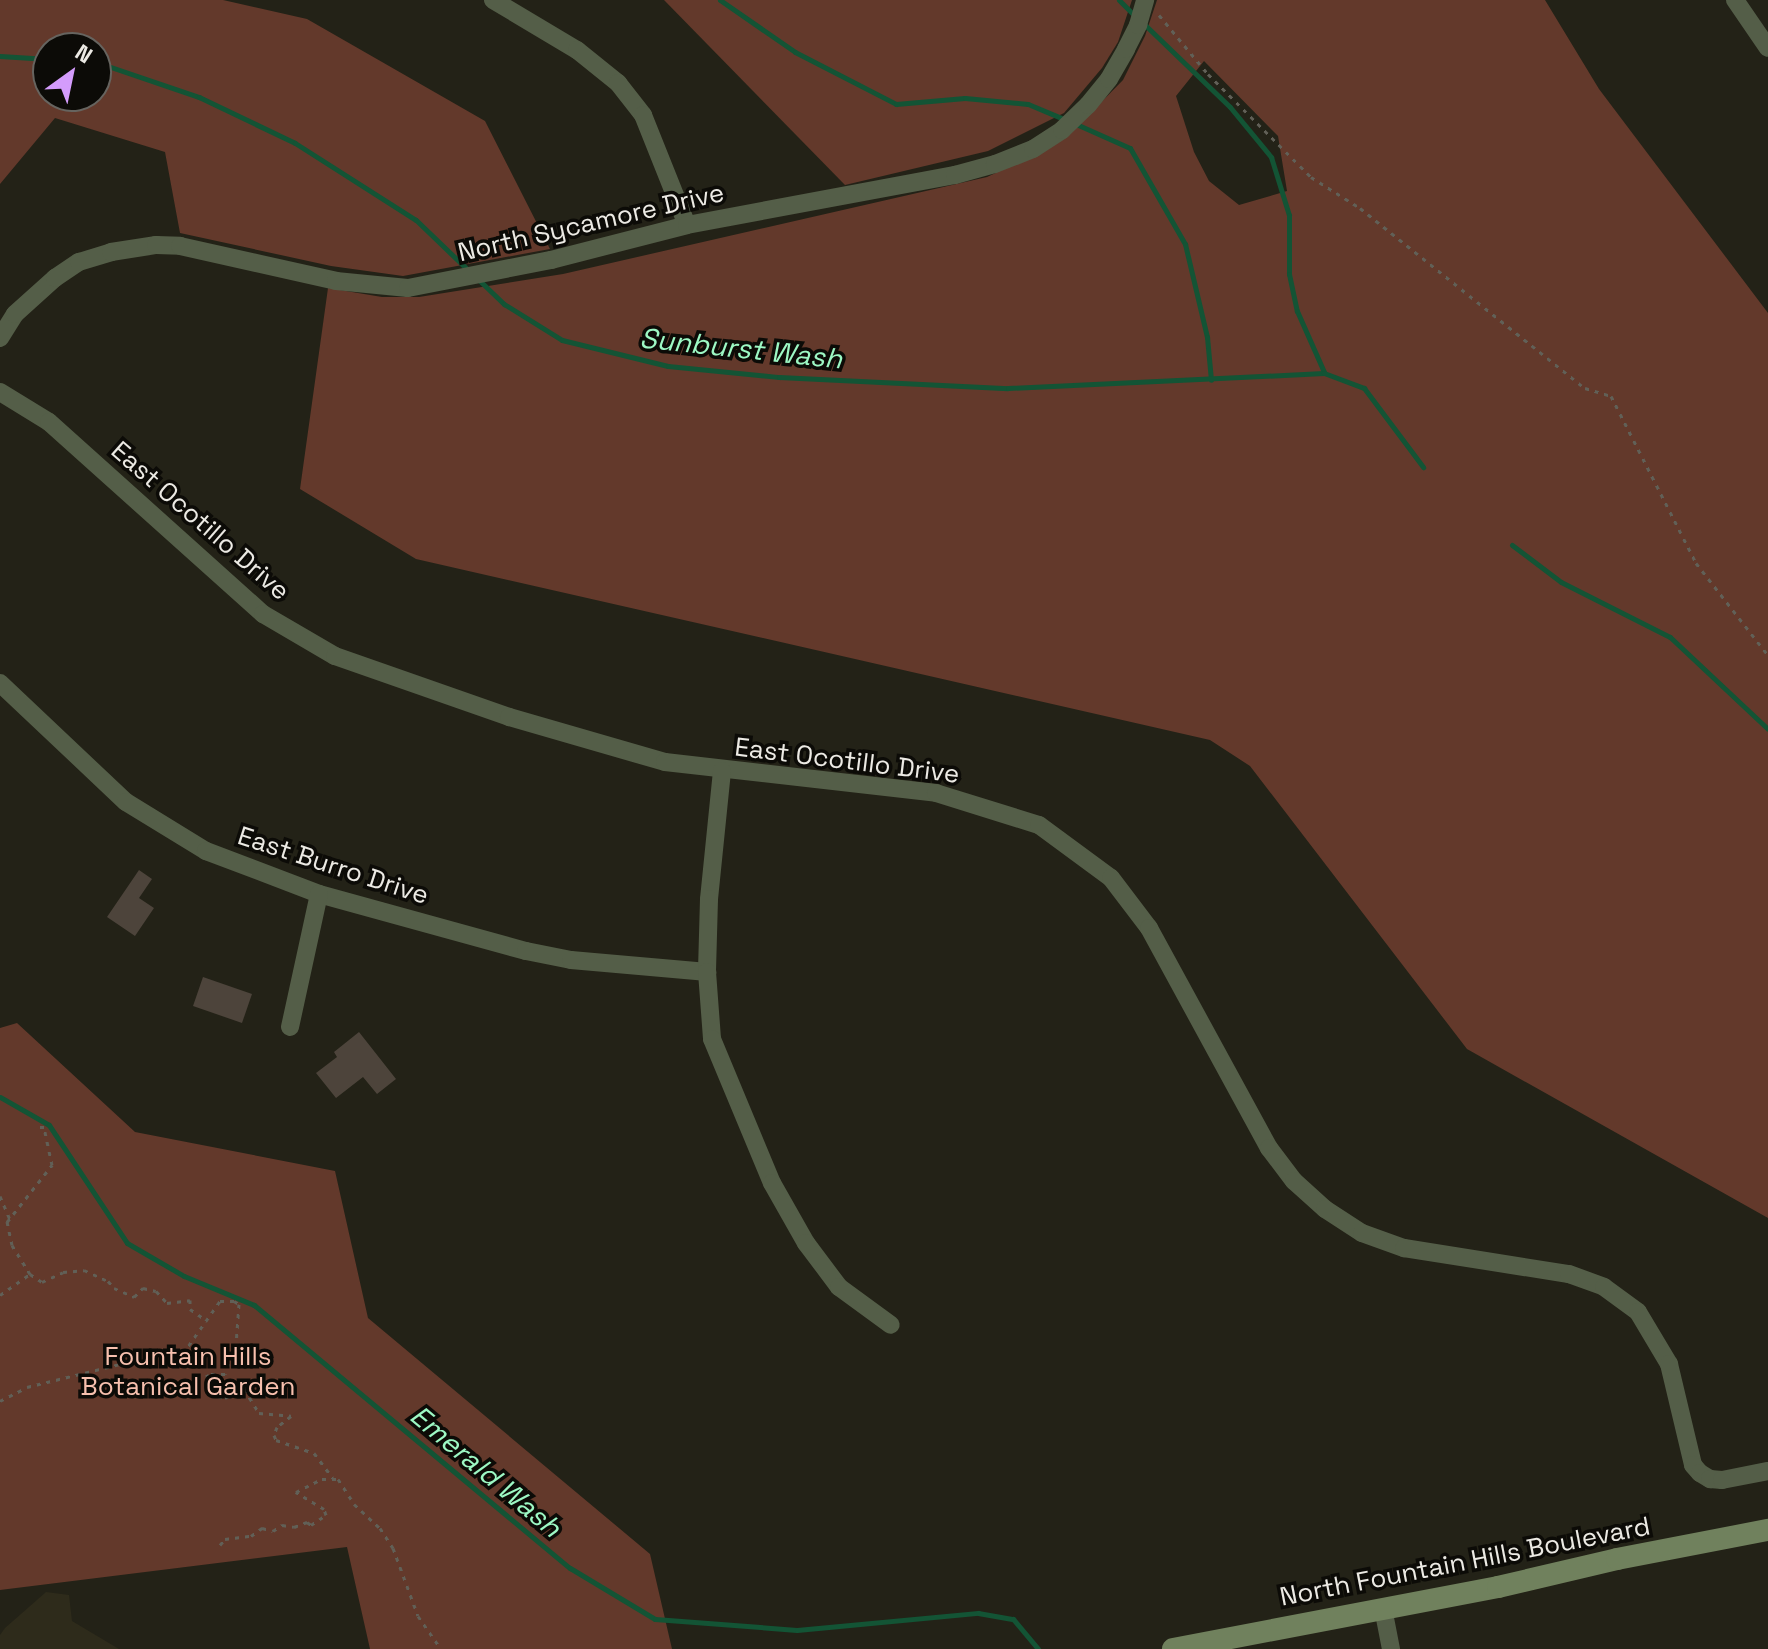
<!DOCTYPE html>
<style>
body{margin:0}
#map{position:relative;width:1768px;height:1649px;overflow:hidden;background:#232217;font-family:"Space Grotesk",sans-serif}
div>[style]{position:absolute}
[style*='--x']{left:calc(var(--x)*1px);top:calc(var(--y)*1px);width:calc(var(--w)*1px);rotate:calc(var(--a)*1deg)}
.built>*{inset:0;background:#2e2b1b}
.green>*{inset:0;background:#63392b}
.stream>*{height:5px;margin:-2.5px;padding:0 2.5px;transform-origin:2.5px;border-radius:2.5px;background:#135435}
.building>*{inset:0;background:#4d443b}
.path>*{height:3px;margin-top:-1.5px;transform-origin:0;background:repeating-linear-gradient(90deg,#616057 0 4px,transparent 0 10px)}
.minor>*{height:18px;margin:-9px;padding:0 9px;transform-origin:9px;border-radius:9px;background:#545e48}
.secondary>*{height:22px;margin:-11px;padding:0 11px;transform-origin:11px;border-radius:11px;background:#70815d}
span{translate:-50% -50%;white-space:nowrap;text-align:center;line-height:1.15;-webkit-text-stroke:7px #0c0b07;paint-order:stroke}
.street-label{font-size:26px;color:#eceae4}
.park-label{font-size:26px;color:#f7c0ae}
.water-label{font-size:28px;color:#9df8c4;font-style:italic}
.north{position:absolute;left:32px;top:32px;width:80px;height:80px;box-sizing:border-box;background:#0c0b07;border:2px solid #66645f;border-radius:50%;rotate:33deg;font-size:22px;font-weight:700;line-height:32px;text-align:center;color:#eceae4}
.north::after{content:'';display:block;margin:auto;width:28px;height:36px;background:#d49cfc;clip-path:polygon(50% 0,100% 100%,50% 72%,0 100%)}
</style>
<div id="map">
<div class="built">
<div style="clip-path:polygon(46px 1592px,69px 1595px,72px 1621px,119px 1649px,0 1649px,0 1635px,5px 1628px)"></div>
</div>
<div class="green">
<div style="clip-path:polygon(evenodd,0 0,223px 0,307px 19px,485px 121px,550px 249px,403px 276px,331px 266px,180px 233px,165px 152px,55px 118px,0 184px,0 0,48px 48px,96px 48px,96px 96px,48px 96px,48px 48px)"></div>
<div style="clip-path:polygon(664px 0,1132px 0,1118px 42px,1102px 68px,1064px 113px,988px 151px,845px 185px)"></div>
<div style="clip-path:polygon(evenodd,1157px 0,1545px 0,1599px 89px,1768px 313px,1768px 1218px,1467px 1049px,1250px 766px,1210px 740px,416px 559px,300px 489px,328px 288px,382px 297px,419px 297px,563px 274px,987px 177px,1030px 157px,1073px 131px,1123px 80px,1145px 36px,1157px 0,1204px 61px,1278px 136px,1287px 191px,1239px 205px,1209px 181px,1194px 152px,1176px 96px,1204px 61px)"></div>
<div style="clip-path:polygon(17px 1023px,135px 1132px,335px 1171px,368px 1318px,650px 1554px,672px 1649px,370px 1649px,347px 1547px,0 1590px,0 1028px)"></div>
</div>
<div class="stream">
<div style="--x:720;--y:0;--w:91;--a:34.7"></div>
<div style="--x:795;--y:52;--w:114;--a:27.2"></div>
<div style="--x:896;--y:104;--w:69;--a:-5"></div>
<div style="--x:965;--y:98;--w:63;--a:5.4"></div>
<div style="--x:1028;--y:104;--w:41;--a:22.8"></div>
<div style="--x:1119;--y:0;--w:23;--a:45"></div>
<div style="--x:1143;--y:23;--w:121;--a:44"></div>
<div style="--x:1230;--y:107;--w:65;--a:50.6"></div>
<div style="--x:1271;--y:157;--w:61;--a:72.8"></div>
<div style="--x:1289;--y:215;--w:59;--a:90"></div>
<div style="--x:1289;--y:274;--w:38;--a:78"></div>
<div style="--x:1297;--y:311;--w:67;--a:66.1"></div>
<div style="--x:0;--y:56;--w:48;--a:3.6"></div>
<div style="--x:96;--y:62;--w:109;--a:18.8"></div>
<div style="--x:199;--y:97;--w:106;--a:25.6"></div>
<div style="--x:295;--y:143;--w:143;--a:32.5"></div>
<div style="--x:416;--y:220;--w:72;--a:43.9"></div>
<div style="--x:1076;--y:124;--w:59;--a:24"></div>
<div style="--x:1130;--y:148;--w:111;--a:60.2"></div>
<div style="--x:1185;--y:244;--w:96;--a:76.7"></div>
<div style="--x:1207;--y:337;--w:43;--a:84.7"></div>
<div style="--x:479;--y:280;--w:35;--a:44"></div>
<div style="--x:504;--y:304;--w:68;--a:31.8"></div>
<div style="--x:562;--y:340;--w:109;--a:13.8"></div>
<div style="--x:668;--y:366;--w:112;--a:5.7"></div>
<div style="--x:779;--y:377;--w:229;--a:2.8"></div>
<div style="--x:1008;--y:388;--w:316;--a:-2.7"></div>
<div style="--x:1324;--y:373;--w:43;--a:20.6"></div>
<div style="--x:1364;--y:388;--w:99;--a:53.2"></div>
<div style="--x:1512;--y:545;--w:61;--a:37.1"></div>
<div style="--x:1561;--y:582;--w:122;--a:26.8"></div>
<div style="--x:1670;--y:637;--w:134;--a:43.2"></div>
<div style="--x:0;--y:1097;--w:56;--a:29.7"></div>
<div style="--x:49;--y:1125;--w:141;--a:56.5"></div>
<div style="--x:127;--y:1243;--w:66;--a:30.1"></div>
<div style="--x:184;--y:1276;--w:76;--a:22.5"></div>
<div style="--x:254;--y:1305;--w:411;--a:39.8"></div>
<div style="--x:570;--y:1568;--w:99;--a:31"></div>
<div style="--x:655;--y:1619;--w:142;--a:4.4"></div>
<div style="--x:797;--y:1630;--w:182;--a:-5.4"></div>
<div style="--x:978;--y:1613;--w:36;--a:10"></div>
<div style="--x:1013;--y:1619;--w:39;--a:50"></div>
</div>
<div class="building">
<div style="clip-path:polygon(139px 870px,152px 879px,139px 898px,154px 908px,135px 936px,107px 917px)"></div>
<div style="clip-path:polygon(203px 977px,252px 994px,242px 1023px,193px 1006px)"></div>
<div style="clip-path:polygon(359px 1032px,396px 1079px,377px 1094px,363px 1077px,336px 1098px,316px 1073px,337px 1057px,334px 1052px)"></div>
</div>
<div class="path">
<div style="--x:1159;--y:15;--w:77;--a:50.3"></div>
<div style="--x:1208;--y:74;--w:146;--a:45"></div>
<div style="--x:1311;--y:177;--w:58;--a:32.3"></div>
<div style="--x:1360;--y:208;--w:288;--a:38.7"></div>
<div style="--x:1585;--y:388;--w:27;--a:17"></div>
<div style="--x:1611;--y:396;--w:187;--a:63"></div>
<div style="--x:1696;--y:563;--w:117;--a:52"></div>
<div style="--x:0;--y:1196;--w:25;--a:67"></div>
<div style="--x:30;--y:1274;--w:34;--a:-122"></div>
<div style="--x:12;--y:1245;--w:24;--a:-102"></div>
<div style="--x:7;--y:1222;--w:73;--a:-51.7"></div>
<div style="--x:52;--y:1165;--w:39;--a:-102"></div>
<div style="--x:44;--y:1127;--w:10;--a:180"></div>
<div style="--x:0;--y:1295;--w:37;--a:-35"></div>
<div style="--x:30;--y:1274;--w:14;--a:34"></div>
<div style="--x:42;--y:1282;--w:23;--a:-25"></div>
<div style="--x:63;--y:1272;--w:21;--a:-5"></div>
<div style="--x:84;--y:1270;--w:26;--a:25"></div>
<div style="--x:108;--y:1281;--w:9;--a:49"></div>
<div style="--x:114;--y:1288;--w:22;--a:24"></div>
<div style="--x:134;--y:1297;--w:13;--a:-45"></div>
<div style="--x:143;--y:1288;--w:13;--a:13"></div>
<div style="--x:156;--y:1291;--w:16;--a:47"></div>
<div style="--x:167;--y:1303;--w:23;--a:-7"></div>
<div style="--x:190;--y:1300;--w:9;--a:90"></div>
<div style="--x:190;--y:1309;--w:21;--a:35"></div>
<div style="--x:0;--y:1401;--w:30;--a:-27"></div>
<div style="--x:27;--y:1387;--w:137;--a:-13.9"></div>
<div style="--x:160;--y:1354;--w:19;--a:25"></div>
<div style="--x:177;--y:1362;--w:75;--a:-54.8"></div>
<div style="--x:220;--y:1301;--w:14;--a:0"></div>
<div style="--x:234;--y:1301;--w:6;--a:31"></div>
<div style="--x:239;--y:1304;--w:41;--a:94.2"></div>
<div style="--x:236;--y:1345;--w:31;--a:111"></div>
<div style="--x:225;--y:1374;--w:18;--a:180"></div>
<div style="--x:207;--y:1374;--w:20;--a:84"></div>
<div style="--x:209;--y:1394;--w:16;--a:14"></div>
<div style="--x:225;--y:1398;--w:21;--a:-25"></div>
<div style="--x:244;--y:1389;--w:28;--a:58"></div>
<div style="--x:259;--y:1413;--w:32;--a:5"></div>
<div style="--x:291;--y:1416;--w:18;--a:142"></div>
<div style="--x:277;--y:1427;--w:9;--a:111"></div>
<div style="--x:274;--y:1435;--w:5;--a:68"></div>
<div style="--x:276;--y:1440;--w:40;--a:18.9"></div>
<div style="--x:314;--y:1453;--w:31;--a:53"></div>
<div style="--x:220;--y:1545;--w:8;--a:-50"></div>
<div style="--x:225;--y:1539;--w:26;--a:-7"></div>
<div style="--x:251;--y:1536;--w:14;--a:-36"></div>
<div style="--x:262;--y:1528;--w:11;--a:15"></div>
<div style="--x:273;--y:1531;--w:11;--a:-34"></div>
<div style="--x:282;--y:1525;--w:12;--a:9"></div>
<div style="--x:294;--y:1527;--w:14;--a:-21"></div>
<div style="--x:307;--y:1522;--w:5;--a:37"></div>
<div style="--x:311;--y:1525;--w:18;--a:-34"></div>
<div style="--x:326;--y:1515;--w:6;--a:-108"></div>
<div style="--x:324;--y:1509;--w:33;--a:-149"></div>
<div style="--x:296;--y:1492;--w:29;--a:-27"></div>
<div style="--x:322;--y:1479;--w:16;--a:0"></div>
<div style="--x:338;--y:1479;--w:30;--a:57"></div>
<div style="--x:354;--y:1504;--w:35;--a:43"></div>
<div style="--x:380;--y:1528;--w:24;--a:57"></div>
<div style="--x:393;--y:1548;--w:72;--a:69.8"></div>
<div style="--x:418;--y:1616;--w:40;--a:55.1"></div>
</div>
<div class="minor">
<div style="--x:493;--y:0;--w:98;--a:30.8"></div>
<div style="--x:577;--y:50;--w:53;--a:38.8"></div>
<div style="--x:618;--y:83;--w:41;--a:52"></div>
<div style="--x:643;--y:115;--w:118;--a:68.2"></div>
<div style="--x:1735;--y:0;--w:58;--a:55.5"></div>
<div style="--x:0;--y:338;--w:28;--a:-58"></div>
<div style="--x:15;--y:314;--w:54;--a:-42"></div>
<div style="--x:55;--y:278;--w:29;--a:-34"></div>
<div style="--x:79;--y:262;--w:34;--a:-17"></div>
<div style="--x:111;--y:252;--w:46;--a:-8.8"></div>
<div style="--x:156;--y:245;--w:24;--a:2"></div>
<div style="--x:180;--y:246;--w:160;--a:12.6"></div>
<div style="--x:336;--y:281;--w:72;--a:5.6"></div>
<div style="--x:408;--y:288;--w:146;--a:-11.1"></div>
<div style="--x:551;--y:260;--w:140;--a:-14.4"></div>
<div style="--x:687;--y:225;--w:273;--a:-10.6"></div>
<div style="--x:955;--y:175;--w:41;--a:-15.4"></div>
<div style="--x:995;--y:164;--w:41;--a:-21.5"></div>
<div style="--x:1033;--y:149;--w:35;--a:-33"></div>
<div style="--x:1062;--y:130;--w:36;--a:-44"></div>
<div style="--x:1088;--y:105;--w:33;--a:-51"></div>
<div style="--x:1109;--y:79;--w:34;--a:-60"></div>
<div style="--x:1126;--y:49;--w:27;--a:-63"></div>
<div style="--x:1138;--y:25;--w:26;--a:-74"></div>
<div style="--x:0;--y:392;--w:57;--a:31.5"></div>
<div style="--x:49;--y:422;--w:288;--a:41.9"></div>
<div style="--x:263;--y:614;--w:83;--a:30.3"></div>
<div style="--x:335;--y:656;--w:184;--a:19.3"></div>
<div style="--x:509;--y:717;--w:162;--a:16.1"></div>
<div style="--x:665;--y:762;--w:273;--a:6.5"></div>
<div style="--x:936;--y:793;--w:108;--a:17.3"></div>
<div style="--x:1039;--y:825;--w:89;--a:36.4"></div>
<div style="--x:1111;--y:878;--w:63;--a:52.8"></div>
<div style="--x:1149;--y:928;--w:251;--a:61.4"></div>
<div style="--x:1269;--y:1148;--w:41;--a:52.9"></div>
<div style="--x:1294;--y:1181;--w:42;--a:42.1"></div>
<div style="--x:1325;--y:1209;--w:44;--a:33"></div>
<div style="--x:1362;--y:1233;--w:45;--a:19.7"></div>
<div style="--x:1404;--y:1248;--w:167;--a:9"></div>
<div style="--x:1569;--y:1274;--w:37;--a:20"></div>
<div style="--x:1604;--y:1287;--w:42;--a:36.3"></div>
<div style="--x:1638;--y:1312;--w:61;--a:59.2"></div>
<div style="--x:1669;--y:1364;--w:104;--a:76.6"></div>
<div style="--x:1693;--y:1465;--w:11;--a:49"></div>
<div style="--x:1700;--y:1473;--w:12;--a:31"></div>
<div style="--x:1710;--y:1479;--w:12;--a:5"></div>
<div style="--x:1722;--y:1480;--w:47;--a:-11.1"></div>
<div style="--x:0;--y:683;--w:173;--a:43.4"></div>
<div style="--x:126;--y:802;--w:94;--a:31.5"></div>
<div style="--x:206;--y:851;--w:121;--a:20.8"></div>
<div style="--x:319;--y:894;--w:215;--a:15.4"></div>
<div style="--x:526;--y:951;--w:46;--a:11.3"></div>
<div style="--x:571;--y:960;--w:137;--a:5"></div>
<div style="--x:722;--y:771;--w:129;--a:95.8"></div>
<div style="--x:709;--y:899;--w:73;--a:91.6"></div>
<div style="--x:707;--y:972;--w:67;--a:85.7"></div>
<div style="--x:712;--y:1039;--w:156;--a:67.4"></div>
<div style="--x:772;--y:1183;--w:69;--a:60.5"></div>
<div style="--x:806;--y:1243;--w:55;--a:53.1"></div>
<div style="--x:839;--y:1287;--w:64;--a:36.2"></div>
<div style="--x:290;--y:1027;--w:136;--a:-77.7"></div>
<div style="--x:1383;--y:1608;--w:42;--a:79"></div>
</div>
<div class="secondary">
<div style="--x:1173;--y:1649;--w:331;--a:-10.8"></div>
<div style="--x:1498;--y:1587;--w:122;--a:-13.2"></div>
<div style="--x:1617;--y:1559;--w:154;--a:-10.9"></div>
</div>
<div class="street-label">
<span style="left:591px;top:223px;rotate:-13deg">North Sycamore Drive</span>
<span style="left:200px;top:521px;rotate:41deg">East Ocotillo Drive</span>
<span style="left:847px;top:761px;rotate:7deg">East Ocotillo Drive</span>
<span style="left:333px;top:866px;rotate:18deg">East Burro Drive</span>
<span style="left:1465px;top:1562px;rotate:-11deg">North Fountain Hills Boulevard</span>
</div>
<div class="park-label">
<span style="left:188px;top:1372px">Fountain Hills<br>Botanical Garden</span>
</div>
<div class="water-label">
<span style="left:741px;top:348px;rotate:6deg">Sunburst Wash</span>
<span style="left:486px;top:1471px;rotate:40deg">Emerald Wash</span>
</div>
<div class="north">N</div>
</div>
